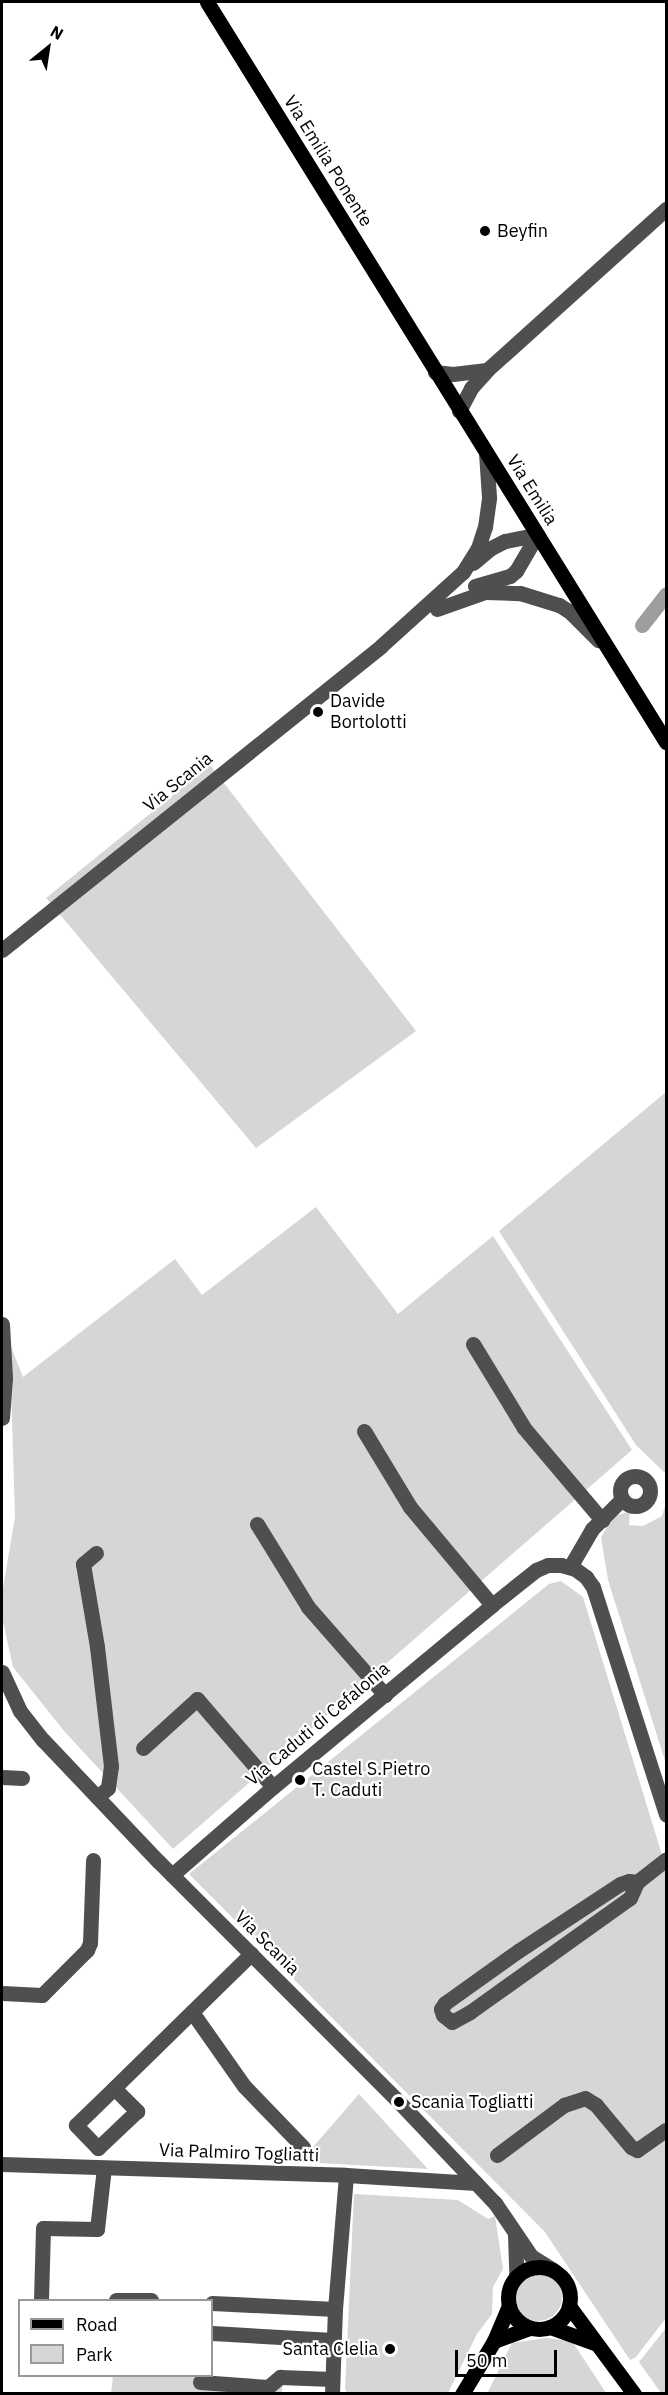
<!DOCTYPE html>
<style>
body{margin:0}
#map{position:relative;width:668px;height:2395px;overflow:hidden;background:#fff;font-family:"IBM Plex Sans",sans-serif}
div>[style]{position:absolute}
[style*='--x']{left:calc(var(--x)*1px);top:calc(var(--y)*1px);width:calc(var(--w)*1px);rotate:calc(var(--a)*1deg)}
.green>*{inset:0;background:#d6d6d6}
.round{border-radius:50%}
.canal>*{height:15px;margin:-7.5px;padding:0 7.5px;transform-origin:7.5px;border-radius:7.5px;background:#9d9d9d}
.minor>*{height:15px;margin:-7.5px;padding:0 7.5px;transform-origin:7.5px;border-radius:7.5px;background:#4f4f4f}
.minor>.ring{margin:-7.5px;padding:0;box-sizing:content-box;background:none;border:15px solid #4f4f4f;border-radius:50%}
.major>*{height:15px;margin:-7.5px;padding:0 7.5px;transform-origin:7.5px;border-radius:7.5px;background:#000}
.major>.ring{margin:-7.5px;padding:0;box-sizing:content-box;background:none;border:15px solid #000;border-radius:50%}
.dots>*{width:16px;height:16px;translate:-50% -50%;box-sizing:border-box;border:3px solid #fff;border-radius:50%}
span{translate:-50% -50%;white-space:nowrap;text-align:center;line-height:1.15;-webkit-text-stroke:4.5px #fff;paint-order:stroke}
.street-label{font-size:18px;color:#000}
.poi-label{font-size:18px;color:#000}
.left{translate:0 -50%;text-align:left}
.right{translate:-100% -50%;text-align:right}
.frame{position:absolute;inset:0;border:3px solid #000;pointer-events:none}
.legend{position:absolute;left:18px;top:2299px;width:195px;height:78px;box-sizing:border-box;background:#fff;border:2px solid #999;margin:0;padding:8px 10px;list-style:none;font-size:18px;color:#000}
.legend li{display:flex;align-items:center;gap:12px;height:30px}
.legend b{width:30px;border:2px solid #999}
.north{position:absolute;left:18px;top:18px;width:60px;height:60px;-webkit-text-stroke:4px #fff;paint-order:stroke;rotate:30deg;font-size:16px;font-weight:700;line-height:24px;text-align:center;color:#000}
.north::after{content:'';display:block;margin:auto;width:21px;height:27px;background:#000;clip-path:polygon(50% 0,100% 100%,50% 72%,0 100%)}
.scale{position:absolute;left:455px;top:2350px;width:102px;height:27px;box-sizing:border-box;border:3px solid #000;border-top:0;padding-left:8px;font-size:18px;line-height:21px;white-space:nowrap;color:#000;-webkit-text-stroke:4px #fff;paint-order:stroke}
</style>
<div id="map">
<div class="green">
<div style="clip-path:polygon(210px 765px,416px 1031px,256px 1148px,46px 898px)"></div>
<div style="clip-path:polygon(666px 1092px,666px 1474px,636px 1445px,499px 1231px)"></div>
<div style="clip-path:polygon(316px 1207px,398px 1314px,493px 1236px,632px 1450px,173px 1849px,64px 1731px,13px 1667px,2px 1617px,2px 1594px,15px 1517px,11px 1387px,2px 1324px,23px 1377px,175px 1259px,202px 1295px)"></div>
<div style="clip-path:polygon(666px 1503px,666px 1764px,608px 1580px,601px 1537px,613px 1517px,630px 1511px,629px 1525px,643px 1526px,662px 1516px)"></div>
<div style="clip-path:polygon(561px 1581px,583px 1597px,666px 1868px,666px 2318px,636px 2357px,630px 2360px,545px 2232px,189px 1874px,549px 1584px)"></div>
<div style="clip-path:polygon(359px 2094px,428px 2169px,300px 2162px)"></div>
<div style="clip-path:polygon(354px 2194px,458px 2200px,488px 2219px,495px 2216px,503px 2269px,493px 2287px,492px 2314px,477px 2334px,448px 2393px,348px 2394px,345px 2389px)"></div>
<div class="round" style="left:514px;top:2273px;width:48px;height:48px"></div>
<div style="clip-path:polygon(666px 2328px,666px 2393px,661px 2393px,639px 2362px)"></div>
<div style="clip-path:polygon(546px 2338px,572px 2341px,606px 2393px,487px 2394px,512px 2343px)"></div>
<div style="clip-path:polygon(113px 2376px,178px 2376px,282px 2381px,282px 2393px,111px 2394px)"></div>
</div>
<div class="canal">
<div style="--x:642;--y:625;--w:39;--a:-52"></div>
</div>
<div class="minor">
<div style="--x:435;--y:372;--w:18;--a:6"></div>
<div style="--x:453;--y:374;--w:34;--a:-7"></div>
<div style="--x:459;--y:411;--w:26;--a:-62"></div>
<div style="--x:471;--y:388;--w:24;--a:-48"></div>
<div style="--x:487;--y:370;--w:241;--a:-42"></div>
<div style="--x:473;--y:563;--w:23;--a:-40"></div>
<div style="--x:491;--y:548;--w:16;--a:-27"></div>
<div style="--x:505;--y:541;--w:33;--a:-11"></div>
<div style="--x:475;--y:586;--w:36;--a:-16"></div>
<div style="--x:510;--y:576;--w:8;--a:-40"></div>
<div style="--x:516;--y:571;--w:42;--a:-59.7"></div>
<div style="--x:437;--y:609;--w:51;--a:-19.5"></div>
<div style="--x:485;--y:592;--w:35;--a:2"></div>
<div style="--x:520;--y:593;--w:41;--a:17.1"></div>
<div style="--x:559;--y:605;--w:13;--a:32"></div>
<div style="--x:570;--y:612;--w:40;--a:45"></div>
<div style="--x:2;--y:950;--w:486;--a:-38.7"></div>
<div style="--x:381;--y:646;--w:110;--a:-42.1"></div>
<div style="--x:463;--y:572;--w:28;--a:-58"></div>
<div style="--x:478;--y:548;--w:22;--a:-72"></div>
<div style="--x:485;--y:527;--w:30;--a:-82"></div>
<div style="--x:489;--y:497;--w:44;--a:-93.9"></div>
<div style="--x:2;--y:1324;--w:54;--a:86.8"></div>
<div style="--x:5;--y:1378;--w:40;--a:94.3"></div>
<div style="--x:473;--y:1344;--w:98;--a:58.7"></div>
<div style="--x:524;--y:1428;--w:121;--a:49.7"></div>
<div style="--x:364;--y:1431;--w:89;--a:58.8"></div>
<div style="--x:410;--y:1507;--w:128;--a:50.1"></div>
<div class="ring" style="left:620px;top:1476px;width:15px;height:15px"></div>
<div style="--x:257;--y:1524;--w:97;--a:58.4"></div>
<div style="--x:308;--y:1607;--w:117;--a:48.8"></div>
<div style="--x:96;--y:1553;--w:17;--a:140"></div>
<div style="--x:83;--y:1564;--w:84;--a:80.4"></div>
<div style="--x:97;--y:1647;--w:120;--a:83.3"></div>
<div style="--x:111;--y:1766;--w:22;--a:98"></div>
<div style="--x:108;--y:1788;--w:14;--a:141"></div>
<div style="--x:570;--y:1567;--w:44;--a:-59.9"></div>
<div style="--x:592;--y:1529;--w:42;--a:-45"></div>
<div style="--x:2;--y:1672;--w:43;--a:65.2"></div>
<div style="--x:20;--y:1711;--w:37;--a:52"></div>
<div style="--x:43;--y:1740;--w:167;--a:46.5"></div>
<div style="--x:158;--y:1861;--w:341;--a:45"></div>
<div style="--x:399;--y:2102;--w:139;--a:46.5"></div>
<div style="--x:495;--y:2203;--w:64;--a:55.8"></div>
<div style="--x:531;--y:2256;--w:26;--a:32"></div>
<div style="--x:143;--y:1748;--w:73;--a:-42.2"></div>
<div style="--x:197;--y:1699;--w:116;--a:49.2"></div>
<div style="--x:2;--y:1777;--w:20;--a:3"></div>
<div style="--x:172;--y:1875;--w:134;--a:-41.1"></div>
<div style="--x:273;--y:1787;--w:285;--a:-39.7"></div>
<div style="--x:492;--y:1605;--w:56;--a:-38.5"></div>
<div style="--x:536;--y:1570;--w:13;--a:-23"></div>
<div style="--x:548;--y:1565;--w:13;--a:0"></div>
<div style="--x:561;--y:1565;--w:15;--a:16"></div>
<div style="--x:575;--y:1569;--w:14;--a:36"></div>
<div style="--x:586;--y:1577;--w:12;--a:55"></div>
<div style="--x:593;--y:1587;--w:239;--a:72.2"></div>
<div style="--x:637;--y:1882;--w:8;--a:-173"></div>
<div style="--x:629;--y:1881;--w:9;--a:162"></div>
<div style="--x:620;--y:1884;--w:122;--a:146.7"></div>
<div style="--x:518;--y:1951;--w:90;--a:144.5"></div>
<div style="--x:445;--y:2003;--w:7;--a:124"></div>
<div style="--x:441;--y:2009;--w:6;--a:72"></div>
<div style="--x:443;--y:2015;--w:11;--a:38"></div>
<div style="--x:452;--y:2022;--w:21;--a:-29"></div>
<div style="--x:470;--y:2012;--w:196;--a:-35.5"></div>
<div style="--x:630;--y:1898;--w:17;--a:-66"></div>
<div style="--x:637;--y:1882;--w:37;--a:-38"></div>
<div style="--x:2;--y:1993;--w:40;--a:2.9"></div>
<div style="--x:42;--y:1995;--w:64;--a:-45"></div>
<div style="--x:87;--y:1950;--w:8;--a:-67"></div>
<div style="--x:90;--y:1943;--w:83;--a:-87.9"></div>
<div style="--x:192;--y:2012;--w:90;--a:54.9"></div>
<div style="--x:244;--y:2086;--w:85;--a:46"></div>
<div style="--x:114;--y:2088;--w:33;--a:45"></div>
<div style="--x:137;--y:2111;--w:54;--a:136.5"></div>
<div style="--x:98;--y:2148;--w:32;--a:-134"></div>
<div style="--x:76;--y:2125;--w:53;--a:-44.2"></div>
<div style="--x:114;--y:2088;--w:192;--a:-44.4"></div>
<div style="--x:497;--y:2155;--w:84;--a:-36.7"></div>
<div style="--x:564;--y:2105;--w:22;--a:-18"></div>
<div style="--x:585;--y:2098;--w:13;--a:32"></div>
<div style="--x:596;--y:2105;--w:55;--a:50.2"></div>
<div style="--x:631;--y:2147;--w:7;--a:27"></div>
<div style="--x:637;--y:2150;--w:35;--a:-35"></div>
<div style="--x:2;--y:2164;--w:344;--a:1.8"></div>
<div style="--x:346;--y:2175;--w:130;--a:3.5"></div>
<div style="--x:515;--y:2235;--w:38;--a:88"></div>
<div style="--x:41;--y:2300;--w:72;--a:-88.4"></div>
<div style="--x:43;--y:2228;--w:54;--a:1.1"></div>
<div style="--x:97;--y:2229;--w:61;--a:-83.5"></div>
<div style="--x:116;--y:2300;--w:35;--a:0"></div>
<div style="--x:212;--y:2303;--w:123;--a:2.8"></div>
<div style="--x:212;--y:2333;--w:121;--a:3.3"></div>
<div style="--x:200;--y:2382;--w:68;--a:4.2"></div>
<div style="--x:268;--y:2387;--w:16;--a:-40"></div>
<div style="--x:280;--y:2377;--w:52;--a:2.2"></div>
<div style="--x:332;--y:2394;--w:85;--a:-88"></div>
<div style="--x:335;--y:2309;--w:134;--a:-85.3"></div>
</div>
<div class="major">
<div style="--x:207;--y:2;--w:871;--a:58.19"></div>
<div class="ring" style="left:508px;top:2267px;width:47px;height:47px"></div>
<div style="--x:569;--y:2306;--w:109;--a:53.5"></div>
<div style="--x:550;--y:2327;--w:47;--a:20"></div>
<div style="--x:494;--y:2341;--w:38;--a:-20"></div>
<div style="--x:462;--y:2394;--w:62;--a:-58.9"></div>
<div style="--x:494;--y:2341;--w:38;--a:-67"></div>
</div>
<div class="dots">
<div style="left:485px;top:231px;background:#000"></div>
<div style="left:318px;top:712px;background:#000"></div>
<div style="left:300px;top:1780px;background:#000"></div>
<div style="left:399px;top:2102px;background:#000"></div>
<div style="left:390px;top:2349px;background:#000"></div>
</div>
<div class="street-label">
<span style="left:328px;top:161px;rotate:58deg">Via Emilia Ponente</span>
<span style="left:532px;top:490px;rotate:58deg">Via Emilia</span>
<span style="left:178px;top:782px;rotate:-39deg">Via Scania</span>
<span style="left:318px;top:1724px;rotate:-40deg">Via Caduti di Cefalonia</span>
<span style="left:267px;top:1943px;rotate:45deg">Via Scania</span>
<span style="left:239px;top:2153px;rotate:2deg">Via Palmiro Togliatti</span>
</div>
<div class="poi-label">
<span class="left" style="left:497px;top:231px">Beyfin</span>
<span class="left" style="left:330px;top:712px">Davide<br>Bortolotti</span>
<span class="left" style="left:312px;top:1780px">Castel S.Pietro<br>T. Caduti</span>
<span class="left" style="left:411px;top:2102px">Scania Togliatti</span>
<span class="right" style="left:378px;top:2349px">Santa Clelia</span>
</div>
<div class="frame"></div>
<ul class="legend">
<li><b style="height:8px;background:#000"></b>Road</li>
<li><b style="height:16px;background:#d6d6d6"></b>Park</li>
</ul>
<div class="north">N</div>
<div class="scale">50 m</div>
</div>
